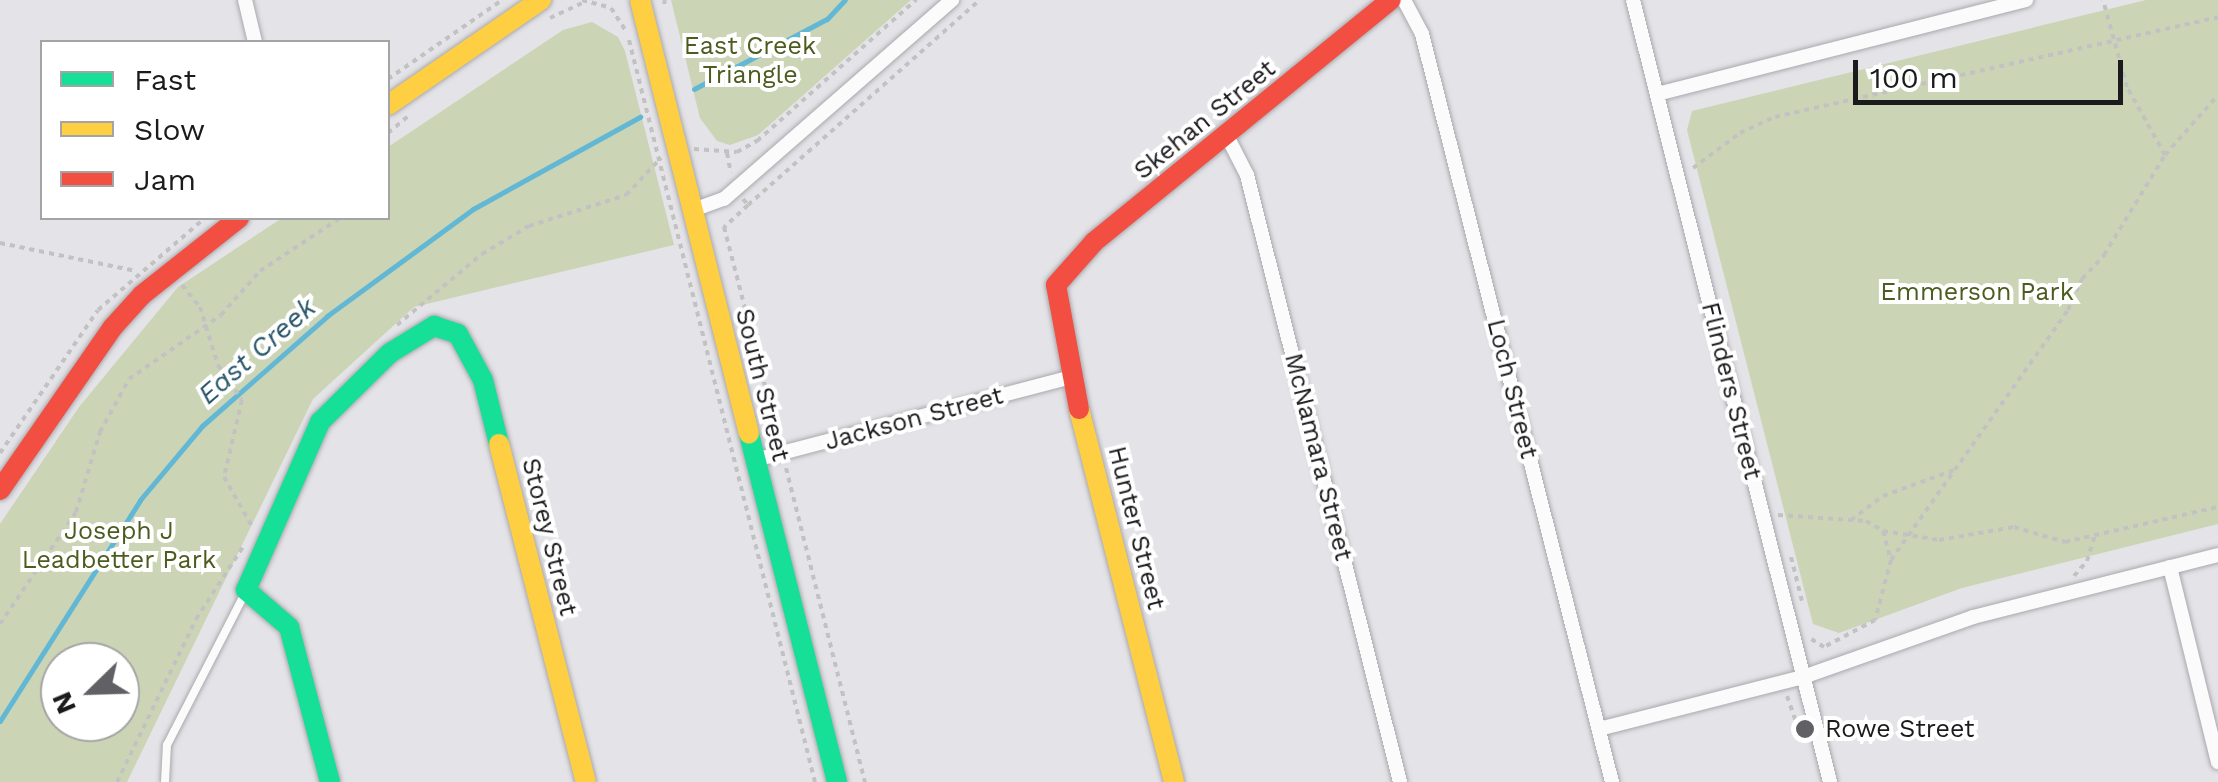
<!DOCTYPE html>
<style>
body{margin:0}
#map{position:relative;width:2218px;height:782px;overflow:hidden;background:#e3e3e8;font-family:"Work Sans",sans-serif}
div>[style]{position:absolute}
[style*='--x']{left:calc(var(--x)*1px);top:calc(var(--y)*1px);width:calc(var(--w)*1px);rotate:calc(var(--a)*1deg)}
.green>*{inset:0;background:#cbd5b6}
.stream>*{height:5px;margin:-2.5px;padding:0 2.5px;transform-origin:2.5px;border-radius:2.5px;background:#62b8d4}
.path>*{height:4px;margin-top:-2px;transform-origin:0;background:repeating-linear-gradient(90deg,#c2c2c3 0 5px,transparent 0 10px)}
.roads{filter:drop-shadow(0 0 2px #a9a9ad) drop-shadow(0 0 2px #a9a9ad)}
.lane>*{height:8px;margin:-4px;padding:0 4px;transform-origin:4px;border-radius:4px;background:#fbfbfc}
.street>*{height:14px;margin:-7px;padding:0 7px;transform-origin:7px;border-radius:7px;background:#fbfbfc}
.fast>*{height:20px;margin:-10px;padding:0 10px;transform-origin:10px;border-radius:10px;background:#16e098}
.slow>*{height:20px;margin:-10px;padding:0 10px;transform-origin:10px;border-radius:10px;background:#ffcf43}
.jam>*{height:20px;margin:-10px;padding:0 10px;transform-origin:10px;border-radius:10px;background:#f24e42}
.dots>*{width:28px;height:28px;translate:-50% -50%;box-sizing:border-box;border:5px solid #fff;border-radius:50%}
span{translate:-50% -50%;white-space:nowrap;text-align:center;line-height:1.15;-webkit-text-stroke:8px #fff;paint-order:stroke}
.park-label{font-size:25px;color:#4c5c1f}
.street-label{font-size:25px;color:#1b1b1e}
.poi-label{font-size:25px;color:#1b1b1e}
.left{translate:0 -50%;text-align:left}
.water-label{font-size:28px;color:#2a596b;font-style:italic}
.legend{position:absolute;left:40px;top:40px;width:350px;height:180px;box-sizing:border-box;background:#fff;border:2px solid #a4a4a5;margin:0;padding:12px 18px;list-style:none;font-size:30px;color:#1b1b1e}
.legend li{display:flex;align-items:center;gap:20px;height:50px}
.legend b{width:50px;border:2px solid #a4a4a5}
.north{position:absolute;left:40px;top:642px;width:100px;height:100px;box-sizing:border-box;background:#fff;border:2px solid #a4a4a5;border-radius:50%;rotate:247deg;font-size:28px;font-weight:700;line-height:40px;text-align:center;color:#1b1b1e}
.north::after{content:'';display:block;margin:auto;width:35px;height:45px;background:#616165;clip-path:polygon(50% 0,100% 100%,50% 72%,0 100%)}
.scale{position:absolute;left:1853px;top:60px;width:270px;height:45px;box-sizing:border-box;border:5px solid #1b1b1e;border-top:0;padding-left:12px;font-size:30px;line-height:35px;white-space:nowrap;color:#1b1b1e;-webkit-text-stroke:8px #fff;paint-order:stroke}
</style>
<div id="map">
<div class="green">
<div style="clip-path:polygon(671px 0,911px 0,758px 135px,730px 145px,717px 141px,700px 118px)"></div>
<div style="clip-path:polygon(2146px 0,2218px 0,2218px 524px,1962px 588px,1839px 633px,1813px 624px,1687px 130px,1692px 111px)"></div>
<div style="clip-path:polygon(evenodd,592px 22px,618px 37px,625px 51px,674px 245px,414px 307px,313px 399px,127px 782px,0 782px,0 524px,79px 407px,178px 287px,282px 218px,388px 218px,388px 147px,563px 30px,592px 22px,120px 662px,120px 722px,60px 722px,60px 662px,120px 662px)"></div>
</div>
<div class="stream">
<div style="--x:694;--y:89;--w:150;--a:-27.8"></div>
<div style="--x:827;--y:19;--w:26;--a:-47"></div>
<div style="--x:0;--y:721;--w:262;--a:-57.6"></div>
<div style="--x:140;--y:500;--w:97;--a:-50"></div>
<div style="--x:202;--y:426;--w:167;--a:-41.3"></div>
<div style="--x:327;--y:316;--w:181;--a:-36.2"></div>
<div style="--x:473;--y:209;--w:191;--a:-28.9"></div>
</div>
<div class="path">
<div style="--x:582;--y:0;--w:30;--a:15"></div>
<div style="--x:611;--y:8;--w:27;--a:57"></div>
<div style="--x:664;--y:4;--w:4;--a:-76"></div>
<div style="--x:550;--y:18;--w:35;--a:-25"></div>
<div style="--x:629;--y:40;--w:765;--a:75.93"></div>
<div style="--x:388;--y:79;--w:139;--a:-34.7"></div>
<div style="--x:388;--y:133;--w:30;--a:-40"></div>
<div style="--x:694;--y:149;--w:43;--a:4"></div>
<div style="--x:737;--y:152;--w:23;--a:-29"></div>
<div style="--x:757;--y:141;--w:213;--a:-41.6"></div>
<div style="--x:727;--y:153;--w:20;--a:79"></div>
<div style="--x:2165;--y:155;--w:80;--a:-48.5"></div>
<div style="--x:1693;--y:168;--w:59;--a:-36.7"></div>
<div style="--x:1740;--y:133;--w:38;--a:-25"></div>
<div style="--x:1775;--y:117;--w:454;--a:-12.7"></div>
<div style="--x:743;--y:199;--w:8;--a:50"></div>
<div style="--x:748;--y:205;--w:33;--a:137"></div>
<div style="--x:724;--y:227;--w:220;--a:75.5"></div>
<div style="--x:748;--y:205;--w:310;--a:-41.5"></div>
<div style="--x:0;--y:243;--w:139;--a:11.6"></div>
<div style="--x:182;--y:285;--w:28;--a:51"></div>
<div style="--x:200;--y:307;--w:61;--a:72.8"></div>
<div style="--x:218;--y:365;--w:42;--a:55.6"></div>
<div style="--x:242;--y:400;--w:79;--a:103.2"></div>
<div style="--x:224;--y:477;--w:59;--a:60.4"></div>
<div style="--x:397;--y:325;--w:111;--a:-39.9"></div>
<div style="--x:482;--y:254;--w:55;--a:-30.8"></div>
<div style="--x:529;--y:226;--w:102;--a:-17.7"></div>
<div style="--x:626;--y:195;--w:51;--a:-46.6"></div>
<div style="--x:0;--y:453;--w:173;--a:-55.6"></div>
<div style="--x:98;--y:310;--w:141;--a:-40.7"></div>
<div style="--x:786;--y:468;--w:324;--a:75.9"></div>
<div style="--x:1778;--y:515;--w:88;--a:3.9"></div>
<div style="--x:1866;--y:521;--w:20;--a:30"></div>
<div style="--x:1883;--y:531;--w:30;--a:75"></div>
<div style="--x:1891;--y:560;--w:62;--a:104.9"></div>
<div style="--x:1875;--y:620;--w:58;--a:152.1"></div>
<div style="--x:1824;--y:647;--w:15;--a:-148"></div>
<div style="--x:1851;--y:520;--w:40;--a:-37"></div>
<div style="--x:1883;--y:496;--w:76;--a:-20.1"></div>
<div style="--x:1883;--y:531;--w:57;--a:9.1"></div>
<div style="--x:1939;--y:540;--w:76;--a:-9.8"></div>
<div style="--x:2014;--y:527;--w:53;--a:16.4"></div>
<div style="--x:2065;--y:542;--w:157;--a:-12.9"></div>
<div style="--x:1791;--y:557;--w:45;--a:76"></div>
<div style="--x:1891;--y:560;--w:306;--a:-54.7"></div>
<div style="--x:2068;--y:310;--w:34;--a:-66"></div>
<div style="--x:2082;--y:279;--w:33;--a:-47"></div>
<div style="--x:2104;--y:255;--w:117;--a:-58.6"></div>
<div style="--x:2165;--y:155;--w:78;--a:-119.2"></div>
<div style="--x:2127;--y:87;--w:90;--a:-105.4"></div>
<div style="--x:2074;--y:576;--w:20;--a:-49"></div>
<div style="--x:2087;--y:561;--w:27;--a:-73"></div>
<div style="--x:0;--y:624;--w:135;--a:-55.8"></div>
<div style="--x:76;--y:512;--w:84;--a:-73.3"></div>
<div style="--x:100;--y:432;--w:60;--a:-61.3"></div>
<div style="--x:129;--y:379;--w:112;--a:-34.8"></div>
<div style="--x:221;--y:315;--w:59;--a:-48.4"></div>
<div style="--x:260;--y:271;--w:96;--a:-33.5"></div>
<div style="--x:1787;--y:696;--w:42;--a:70.7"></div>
<div style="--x:117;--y:782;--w:181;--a:-64.1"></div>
<div style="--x:196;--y:619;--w:86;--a:-56.9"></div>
</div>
<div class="roads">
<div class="lane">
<div style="--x:165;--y:782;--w:37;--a:-87"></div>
<div style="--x:167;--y:745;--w:173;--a:-62.8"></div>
</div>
<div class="street">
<div style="--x:245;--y:0;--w:43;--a:76.6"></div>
<div style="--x:1404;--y:0;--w:38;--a:62"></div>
<div style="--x:1422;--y:34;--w:772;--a:75.75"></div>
<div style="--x:1633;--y:0;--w:806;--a:75.86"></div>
<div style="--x:1657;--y:94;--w:381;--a:-14.3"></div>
<div style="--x:1227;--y:136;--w:44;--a:62.9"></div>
<div style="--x:1247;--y:175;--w:626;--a:75.85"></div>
<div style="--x:693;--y:210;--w:33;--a:-20"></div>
<div style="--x:724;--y:199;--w:303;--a:-41.1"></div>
<div style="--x:755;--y:460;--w:328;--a:-14.7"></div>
<div style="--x:2170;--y:567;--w:201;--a:76.2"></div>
<div style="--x:1599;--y:729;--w:211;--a:-14.3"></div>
<div style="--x:1803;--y:677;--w:180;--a:-19.4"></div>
<div style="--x:1973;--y:617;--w:253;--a:-14.2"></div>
</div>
<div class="fast">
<div style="--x:749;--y:434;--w:359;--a:75.8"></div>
<div style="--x:330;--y:782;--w:160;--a:-104.8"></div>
<div style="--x:289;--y:627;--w:57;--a:-139.3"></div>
<div style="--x:246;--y:590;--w:184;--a:-66.2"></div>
<div style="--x:320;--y:422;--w:98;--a:-44.6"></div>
<div style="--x:390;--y:353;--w:52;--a:-31.5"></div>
<div style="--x:434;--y:326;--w:25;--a:18"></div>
<div style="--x:458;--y:334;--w:52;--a:61.5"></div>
<div style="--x:483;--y:380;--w:66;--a:76"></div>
</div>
<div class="slow">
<div style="--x:640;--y:0;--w:447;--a:75.9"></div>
<div style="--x:388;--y:105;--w:186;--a:-34.5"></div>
<div style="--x:1079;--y:409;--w:385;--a:75.7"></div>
<div style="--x:499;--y:444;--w:349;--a:75.6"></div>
</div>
<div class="jam">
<div style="--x:1079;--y:409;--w:126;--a:-100.5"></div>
<div style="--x:1056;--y:285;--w:57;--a:-48.5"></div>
<div style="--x:1094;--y:242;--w:383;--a:-39.2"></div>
<div style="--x:0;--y:490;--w:198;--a:-55.3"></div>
<div style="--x:113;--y:327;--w:43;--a:-47.8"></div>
<div style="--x:142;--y:295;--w:124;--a:-38.4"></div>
</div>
</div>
<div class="dots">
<div style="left:1805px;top:729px;background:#616165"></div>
</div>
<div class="park-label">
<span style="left:750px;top:61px">East Creek<br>Triangle</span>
<span style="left:1977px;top:292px">Emmerson Park</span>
<span style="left:119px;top:546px">Joseph J<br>Leadbetter Park</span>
</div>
<div class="street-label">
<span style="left:1205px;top:120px;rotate:-39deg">Skehan Street</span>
<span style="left:762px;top:385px;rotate:76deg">South Street</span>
<span style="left:1512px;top:389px;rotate:76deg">Loch Street</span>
<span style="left:1731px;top:391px;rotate:76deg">Flinders Street</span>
<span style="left:914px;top:419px;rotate:-15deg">Jackson Street</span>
<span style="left:1318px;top:457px;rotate:76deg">McNamara Street</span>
<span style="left:1136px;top:528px;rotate:76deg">Hunter Street</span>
<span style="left:549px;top:537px;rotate:76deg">Storey Street</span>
</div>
<div class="poi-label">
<span class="left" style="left:1825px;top:729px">Rowe Street</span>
</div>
<div class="water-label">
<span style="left:257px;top:351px;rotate:-41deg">East Creek</span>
</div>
<ul class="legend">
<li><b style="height:12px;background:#16e098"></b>Fast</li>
<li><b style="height:12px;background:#ffcf43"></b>Slow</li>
<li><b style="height:12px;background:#f24e42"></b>Jam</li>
</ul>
<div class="north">N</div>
<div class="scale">100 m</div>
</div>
